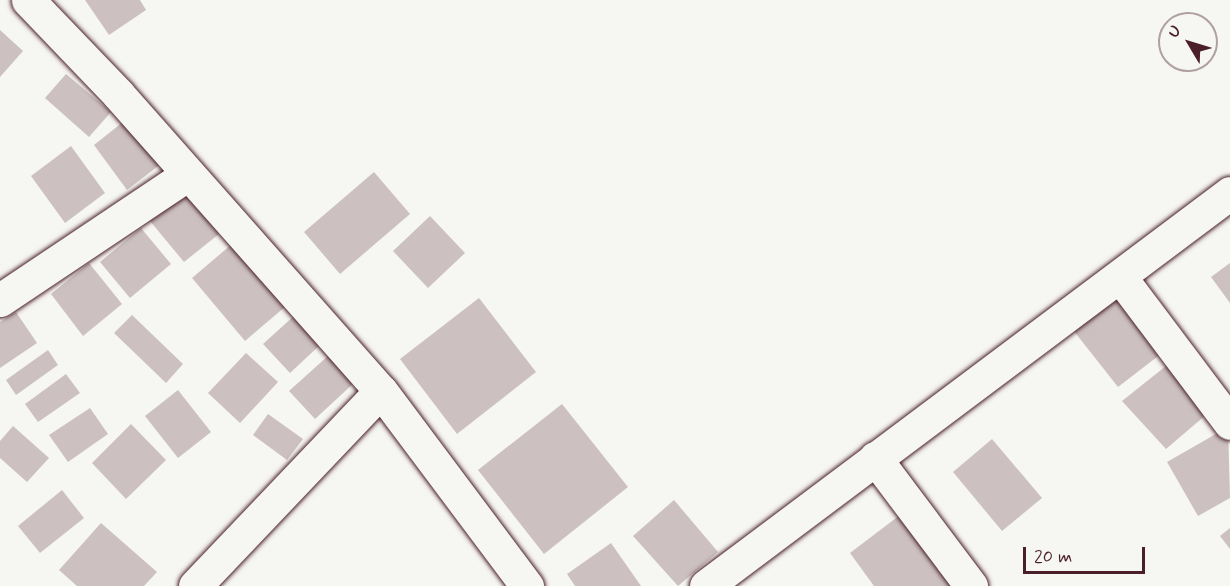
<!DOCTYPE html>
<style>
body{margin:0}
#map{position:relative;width:1230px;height:586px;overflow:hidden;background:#f6f6f2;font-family:Mynerve,sans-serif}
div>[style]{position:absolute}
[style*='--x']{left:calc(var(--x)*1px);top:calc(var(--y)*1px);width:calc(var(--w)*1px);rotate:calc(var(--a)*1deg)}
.building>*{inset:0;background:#ccc1c0}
.roads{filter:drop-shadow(0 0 2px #4a1f2b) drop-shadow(0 0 2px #4a1f2b)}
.minor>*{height:33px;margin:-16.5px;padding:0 16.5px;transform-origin:16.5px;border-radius:16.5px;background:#f6f6f2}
span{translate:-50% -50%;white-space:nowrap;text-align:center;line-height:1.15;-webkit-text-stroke:4.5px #f6f6f2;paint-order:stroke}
.north{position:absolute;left:1158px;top:12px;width:60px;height:60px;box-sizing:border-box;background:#f6f6f2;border:2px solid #b1a0a2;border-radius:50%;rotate:308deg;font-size:16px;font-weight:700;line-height:24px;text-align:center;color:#4a1f2b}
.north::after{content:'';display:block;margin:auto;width:21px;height:27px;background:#4a1f2b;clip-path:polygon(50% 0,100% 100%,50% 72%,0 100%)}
.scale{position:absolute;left:1023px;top:547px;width:122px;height:27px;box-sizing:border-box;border:3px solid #4a1f2b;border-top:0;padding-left:8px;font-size:18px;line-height:21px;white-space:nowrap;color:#4a1f2b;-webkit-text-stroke:4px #f6f6f2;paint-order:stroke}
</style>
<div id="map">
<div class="building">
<div style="clip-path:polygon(85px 0,140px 0,146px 10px,109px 35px)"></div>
<div style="clip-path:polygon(0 30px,23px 51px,0 77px)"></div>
<div style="clip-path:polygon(66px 74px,111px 112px,89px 137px,45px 98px)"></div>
<div style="clip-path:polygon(128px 118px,162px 163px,127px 190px,94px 145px)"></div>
<div style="clip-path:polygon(71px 146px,105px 193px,65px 223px,31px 176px)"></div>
<div style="clip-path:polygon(374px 172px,410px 214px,340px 274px,304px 232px)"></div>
<div style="clip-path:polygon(186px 193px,219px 234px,184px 262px,150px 221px)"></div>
<div style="clip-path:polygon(430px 216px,465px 253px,428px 288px,393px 251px)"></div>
<div style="clip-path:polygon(141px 228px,171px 264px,130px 298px,100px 262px)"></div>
<div style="clip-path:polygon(232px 244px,286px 306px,245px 341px,192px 278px)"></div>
<div style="clip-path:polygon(89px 263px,122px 304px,83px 336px,51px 294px)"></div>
<div style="clip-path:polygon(1230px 263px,1230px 303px,1211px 277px)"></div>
<div style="clip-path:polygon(1122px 292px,1166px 350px,1118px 387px,1073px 330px)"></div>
<div style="clip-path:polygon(479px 298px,536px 372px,457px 434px,400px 359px)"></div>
<div style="clip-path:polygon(16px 312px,37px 343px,0 368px,0 322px)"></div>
<div style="clip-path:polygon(132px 315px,183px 364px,166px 383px,114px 333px)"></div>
<div style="clip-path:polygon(295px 315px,321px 344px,290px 373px,263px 344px)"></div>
<div style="clip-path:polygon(48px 350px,58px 365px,16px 395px,6px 380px)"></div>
<div style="clip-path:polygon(246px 353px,278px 382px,240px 423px,208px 393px)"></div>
<div style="clip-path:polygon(329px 355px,355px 382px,315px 419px,289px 391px)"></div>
<div style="clip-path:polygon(1176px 358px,1214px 408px,1166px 449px,1122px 401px)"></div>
<div style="clip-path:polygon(66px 374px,80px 393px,38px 422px,25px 404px)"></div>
<div style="clip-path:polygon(178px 390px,211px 432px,178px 458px,145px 416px)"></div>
<div style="clip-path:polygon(562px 404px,628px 487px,544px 554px,478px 470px)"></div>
<div style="clip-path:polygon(90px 408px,108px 434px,68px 462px,49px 435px)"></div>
<div style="clip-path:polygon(268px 414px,303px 439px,287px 460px,253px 435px)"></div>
<div style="clip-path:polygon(131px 424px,166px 460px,126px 499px,92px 463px)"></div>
<div style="clip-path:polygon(13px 426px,49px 458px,27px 482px,0 458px,0 441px)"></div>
<div style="clip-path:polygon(1228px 427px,1230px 498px,1198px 516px,1167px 462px)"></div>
<div style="clip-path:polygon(992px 439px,1042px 498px,1002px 531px,953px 472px)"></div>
<div style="clip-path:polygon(62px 490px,84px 518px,40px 553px,18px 526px)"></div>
<div style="clip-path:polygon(674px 500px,718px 552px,678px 586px,633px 536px)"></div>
<div style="clip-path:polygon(900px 515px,954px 586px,874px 586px,850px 553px)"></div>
<div style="clip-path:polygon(101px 523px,157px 572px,144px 586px,77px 586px,59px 570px)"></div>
<div style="clip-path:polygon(1230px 528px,1230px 549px,1220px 536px)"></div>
<div style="clip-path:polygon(611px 543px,641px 586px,575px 586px,567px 574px)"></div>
</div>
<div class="roads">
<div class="minor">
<div style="--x:28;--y:0;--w:130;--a:46.2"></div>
<div style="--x:118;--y:94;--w:397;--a:48.5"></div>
<div style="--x:381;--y:391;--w:244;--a:53.2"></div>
<div style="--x:1121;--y:278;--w:181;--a:53.1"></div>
<div style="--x:0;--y:300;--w:226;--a:-33.8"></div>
<div style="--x:875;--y:458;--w:160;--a:53.1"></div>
<div style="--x:195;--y:586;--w:269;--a:-46.4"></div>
<div style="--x:706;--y:586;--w:655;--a:-36.87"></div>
</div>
</div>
<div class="north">U</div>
<div class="scale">20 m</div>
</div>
